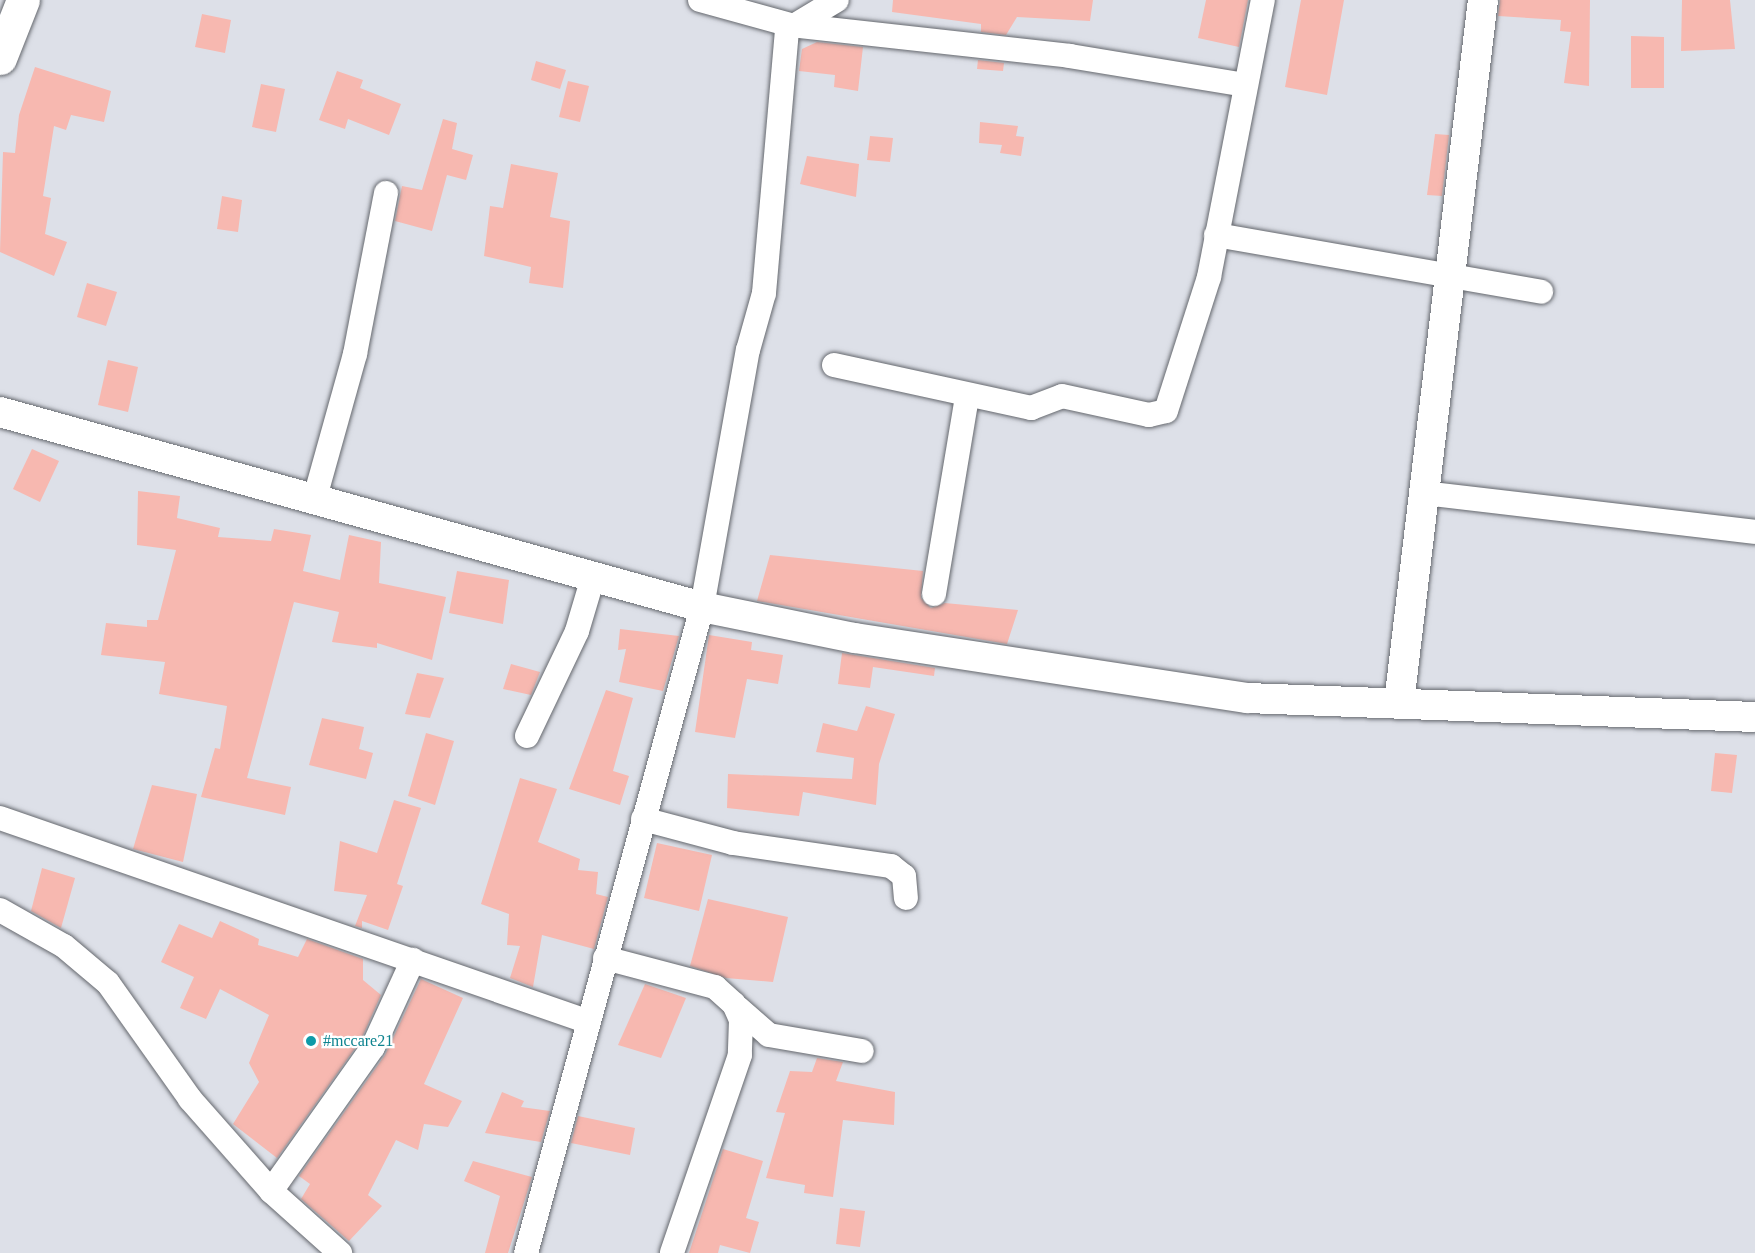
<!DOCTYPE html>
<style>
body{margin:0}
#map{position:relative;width:1755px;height:1253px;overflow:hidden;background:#dde0e8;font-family:Georgia,serif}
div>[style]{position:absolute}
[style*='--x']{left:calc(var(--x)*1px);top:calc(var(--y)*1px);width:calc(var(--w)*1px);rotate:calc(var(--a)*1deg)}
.building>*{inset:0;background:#f7b8b0}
.roads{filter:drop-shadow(0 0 2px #65686e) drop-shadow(0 0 2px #65686e)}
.minor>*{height:24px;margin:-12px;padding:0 12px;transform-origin:12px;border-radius:12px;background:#fff}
.tertiary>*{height:30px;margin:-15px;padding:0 15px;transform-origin:15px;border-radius:15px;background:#fff}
.primary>*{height:33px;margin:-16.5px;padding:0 16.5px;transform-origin:16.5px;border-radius:16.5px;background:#fff}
.dots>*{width:16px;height:16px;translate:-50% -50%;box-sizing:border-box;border:3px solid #fff;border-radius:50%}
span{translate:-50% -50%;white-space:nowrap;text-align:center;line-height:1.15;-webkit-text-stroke:4.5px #fff;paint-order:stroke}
.culture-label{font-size:16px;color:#0d838f}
.left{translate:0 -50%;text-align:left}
</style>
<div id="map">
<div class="building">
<div style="clip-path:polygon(893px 0,1093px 0,1090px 21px,1017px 17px,1006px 35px,981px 32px,981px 24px,892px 12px)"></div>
<div style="clip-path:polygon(1206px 0,1248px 0,1239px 47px,1198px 38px)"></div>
<div style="clip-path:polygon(1301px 0,1344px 0,1327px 95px,1285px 87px)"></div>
<div style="clip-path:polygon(1500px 0,1590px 0,1589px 86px,1564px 83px,1571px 32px,1560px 31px,1561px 20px,1498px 16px)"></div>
<div style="clip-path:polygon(1682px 0,1730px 0,1735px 49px,1681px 51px)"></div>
<div style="clip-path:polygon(202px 14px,231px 20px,225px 53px,195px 47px)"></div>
<div style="clip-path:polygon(1631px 36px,1664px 37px,1664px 88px,1631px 88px)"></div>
<div style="clip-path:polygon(817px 42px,863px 47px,858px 91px,834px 87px,835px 75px,799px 71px,802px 49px)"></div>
<div style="clip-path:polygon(978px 60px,1004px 63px,1003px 71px,977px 69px)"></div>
<div style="clip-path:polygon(536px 61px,566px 70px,560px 89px,531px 80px)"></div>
<div style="clip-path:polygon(35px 67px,111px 91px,104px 122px,71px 115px,66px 130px,54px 126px,43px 196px,51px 198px,45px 234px,67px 242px,54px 276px,0 252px,3px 152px,15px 153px,19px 115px)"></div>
<div style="clip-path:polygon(337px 71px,363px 80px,360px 88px,401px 104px,389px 135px,348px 119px,345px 129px,319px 120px)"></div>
<div style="clip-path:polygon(568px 81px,589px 86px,580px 122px,559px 117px)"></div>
<div style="clip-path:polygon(261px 84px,285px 89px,276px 132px,252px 127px)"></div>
<div style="clip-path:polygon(443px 119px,457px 123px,452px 149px,473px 155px,466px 180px,447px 175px,432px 231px,395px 221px,402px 186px,422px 190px)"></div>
<div style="clip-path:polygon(980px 122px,1018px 126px,1016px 136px,1024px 137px,1021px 156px,1000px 153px,1002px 145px,979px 143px)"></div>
<div style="clip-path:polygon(1435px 134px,1449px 135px,1442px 196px,1427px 195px)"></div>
<div style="clip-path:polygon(870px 136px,893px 138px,890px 162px,867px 160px)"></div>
<div style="clip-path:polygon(807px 156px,859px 164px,856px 197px,800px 184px)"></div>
<div style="clip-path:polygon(511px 164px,558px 173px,550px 217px,570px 221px,563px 288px,529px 283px,531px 267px,484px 256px,490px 206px,503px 208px)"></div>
<div style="clip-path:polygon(222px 196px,242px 200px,238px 232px,217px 229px)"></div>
<div style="clip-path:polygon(87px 283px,117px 292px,106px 326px,77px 317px)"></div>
<div style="clip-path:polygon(108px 360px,138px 367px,128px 412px,98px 405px)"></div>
<div style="clip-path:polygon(32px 449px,59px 461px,40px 502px,13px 489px)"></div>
<div style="clip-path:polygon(138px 491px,180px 496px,177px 518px,220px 528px,218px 537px,271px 541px,274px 529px,311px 535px,303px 571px,340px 580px,349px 535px,381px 542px,379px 583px,446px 597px,432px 660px,377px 643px,377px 648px,332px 642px,339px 612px,294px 602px,247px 778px,291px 787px,285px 815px,201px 797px,215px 748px,220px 749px,227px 706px,159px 694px,165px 662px,101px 655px,106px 623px,147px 627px,147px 620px,158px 620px,176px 550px,137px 545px)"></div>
<div style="clip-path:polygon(770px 555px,923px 571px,921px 598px,931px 608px,945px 603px,1018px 610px,1007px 644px,757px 601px)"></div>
<div style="clip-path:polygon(457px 571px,509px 580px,503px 624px,449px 613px)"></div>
<div style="clip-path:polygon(620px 629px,679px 636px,663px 691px,619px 682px,626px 649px,618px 650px)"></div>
<div style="clip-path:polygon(709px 635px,752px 642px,751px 650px,783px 655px,778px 684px,747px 679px,735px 738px,695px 732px)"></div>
<div style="clip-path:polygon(842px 653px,935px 668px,934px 676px,873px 667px,870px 688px,838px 684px)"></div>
<div style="clip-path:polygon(511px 664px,540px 672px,531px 695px,503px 689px)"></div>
<div style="clip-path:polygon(417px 673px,444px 678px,430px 718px,405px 714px)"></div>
<div style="clip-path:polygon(606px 690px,633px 698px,613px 771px,629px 776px,620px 805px,569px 789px)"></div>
<div style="clip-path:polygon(866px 706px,895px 714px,879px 764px,876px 805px,803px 792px,799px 816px,727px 808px,728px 774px,852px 779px,854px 758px,816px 752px,823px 723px,857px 731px)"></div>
<div style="clip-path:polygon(322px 718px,364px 727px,359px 749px,373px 753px,366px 779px,309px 765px)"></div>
<div style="clip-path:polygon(426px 733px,454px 741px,435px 805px,408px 796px)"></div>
<div style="clip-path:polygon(1715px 753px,1737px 755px,1732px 793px,1711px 791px)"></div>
<div style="clip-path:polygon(520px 778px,557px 789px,538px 842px,580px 859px,578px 870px,598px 872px,596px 894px,608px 897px,594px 949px,542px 935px,533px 987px,510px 978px,520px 946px,507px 945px,509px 914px,481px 904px)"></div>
<div style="clip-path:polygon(152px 785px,197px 794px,183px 862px,133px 849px)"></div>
<div style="clip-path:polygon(394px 800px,421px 808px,397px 884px,403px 886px,388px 930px,362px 921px,362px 928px,355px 926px,367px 895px,334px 891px,340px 841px,377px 853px)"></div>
<div style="clip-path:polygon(657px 843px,712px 855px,699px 911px,644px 898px)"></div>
<div style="clip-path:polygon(42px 868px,75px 878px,61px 928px,31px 911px)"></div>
<div style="clip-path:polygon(708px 899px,788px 917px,773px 982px,726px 978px,690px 966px)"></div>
<div style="clip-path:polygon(220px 921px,259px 939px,258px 945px,298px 957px,307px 939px,363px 959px,363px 980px,381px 995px,361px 1040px,277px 1158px,233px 1124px,259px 1082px,249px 1063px,269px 1015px,220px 989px,206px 1019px,180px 1008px,194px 977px,161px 962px,179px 924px,212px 938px)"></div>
<div style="clip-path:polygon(421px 979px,463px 998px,424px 1084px,462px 1101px,448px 1127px,424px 1124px,418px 1150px,396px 1140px,368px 1195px,382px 1206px,349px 1241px,301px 1199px,310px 1184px,299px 1176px,385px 1055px)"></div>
<div style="clip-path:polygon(645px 984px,686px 998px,661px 1058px,618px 1045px)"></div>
<div style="clip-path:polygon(817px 1058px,843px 1062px,836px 1081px,895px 1092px,894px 1125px,843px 1120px,833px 1197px,804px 1193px,805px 1185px,766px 1178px,785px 1113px,776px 1112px,790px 1071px,812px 1072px)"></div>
<div style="clip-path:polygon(502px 1092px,524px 1101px,521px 1107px,550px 1111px,541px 1142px,485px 1133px)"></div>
<div style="clip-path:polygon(578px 1116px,635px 1128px,630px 1155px,571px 1143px)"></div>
<div style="clip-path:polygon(723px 1149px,763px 1161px,746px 1218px,759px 1222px,750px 1253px,720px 1245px,718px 1253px,689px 1253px)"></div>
<div style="clip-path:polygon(473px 1161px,532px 1177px,508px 1253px,485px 1253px,500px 1196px,464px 1181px)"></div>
<div style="clip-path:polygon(840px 1208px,865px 1211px,860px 1247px,836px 1244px)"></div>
</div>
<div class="roads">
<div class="minor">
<div style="--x:700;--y:0;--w:94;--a:15.4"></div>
<div style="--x:791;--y:25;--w:281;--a:6.3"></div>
<div style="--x:1070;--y:56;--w:178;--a:9.4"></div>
<div style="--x:1216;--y:235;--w:330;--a:9.9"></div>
<div style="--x:834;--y:365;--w:202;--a:12.3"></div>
<div style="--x:1031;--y:408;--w:33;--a:-21"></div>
<div style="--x:1062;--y:396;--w:89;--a:12.3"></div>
<div style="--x:1149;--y:415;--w:17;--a:-13"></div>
<div style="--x:1166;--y:411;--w:141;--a:-72.2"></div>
<div style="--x:1209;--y:277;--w:282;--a:-79"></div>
<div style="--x:1424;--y:493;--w:333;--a:6.7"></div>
<div style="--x:314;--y:501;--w:153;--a:-74.4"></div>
<div style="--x:355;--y:354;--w:164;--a:-79.1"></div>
<div style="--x:934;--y:594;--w:201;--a:-80.5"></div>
<div style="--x:527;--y:736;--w:116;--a:-64.5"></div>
<div style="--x:577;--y:631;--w:59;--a:-73.4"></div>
<div style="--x:0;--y:818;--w:623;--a:19.1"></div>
<div style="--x:643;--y:819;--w:93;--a:14.9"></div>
<div style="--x:733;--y:843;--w:160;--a:8.3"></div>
<div style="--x:891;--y:866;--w:16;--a:38"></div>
<div style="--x:904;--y:876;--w:22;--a:85"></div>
<div style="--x:0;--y:910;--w:73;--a:29.4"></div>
<div style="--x:64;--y:946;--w:57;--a:40.1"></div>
<div style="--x:108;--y:983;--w:142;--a:54.7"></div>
<div style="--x:190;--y:1099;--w:123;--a:48.6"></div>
<div style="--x:271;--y:1191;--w:93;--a:41.9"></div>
<div style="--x:605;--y:958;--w:114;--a:14.8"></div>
<div style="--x:715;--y:987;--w:25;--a:42"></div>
<div style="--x:734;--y:1004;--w:17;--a:66"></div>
<div style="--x:741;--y:1020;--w:35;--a:92"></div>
<div style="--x:740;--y:1055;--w:209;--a:109"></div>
<div style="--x:738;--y:1008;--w:41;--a:41.1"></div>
<div style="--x:769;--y:1035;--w:94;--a:9.8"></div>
<div style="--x:271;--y:1191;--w:176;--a:-54.7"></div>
<div style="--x:373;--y:1047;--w:96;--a:-65.3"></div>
<div style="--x:526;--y:1253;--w:670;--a:-74.76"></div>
<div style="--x:702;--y:607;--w:261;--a:-79.9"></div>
<div style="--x:748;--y:350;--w:59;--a:-74.3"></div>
<div style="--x:764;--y:293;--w:264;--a:-85"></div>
<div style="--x:787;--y:30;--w:58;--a:-31"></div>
</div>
<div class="tertiary">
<div style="--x:0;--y:412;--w:729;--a:15.52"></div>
<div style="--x:702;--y:607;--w:156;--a:11.5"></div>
<div style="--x:855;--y:638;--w:397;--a:8.7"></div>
<div style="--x:1247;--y:698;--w:508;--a:2.14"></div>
<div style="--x:1399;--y:703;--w:708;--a:-83.19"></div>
</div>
<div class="primary">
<div style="--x:0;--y:58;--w:62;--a:-68.4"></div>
</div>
</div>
<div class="dots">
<div style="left:311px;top:1041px;background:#0f9aa8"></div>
</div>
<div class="culture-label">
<span class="left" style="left:323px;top:1041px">#mccare21</span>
</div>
</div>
